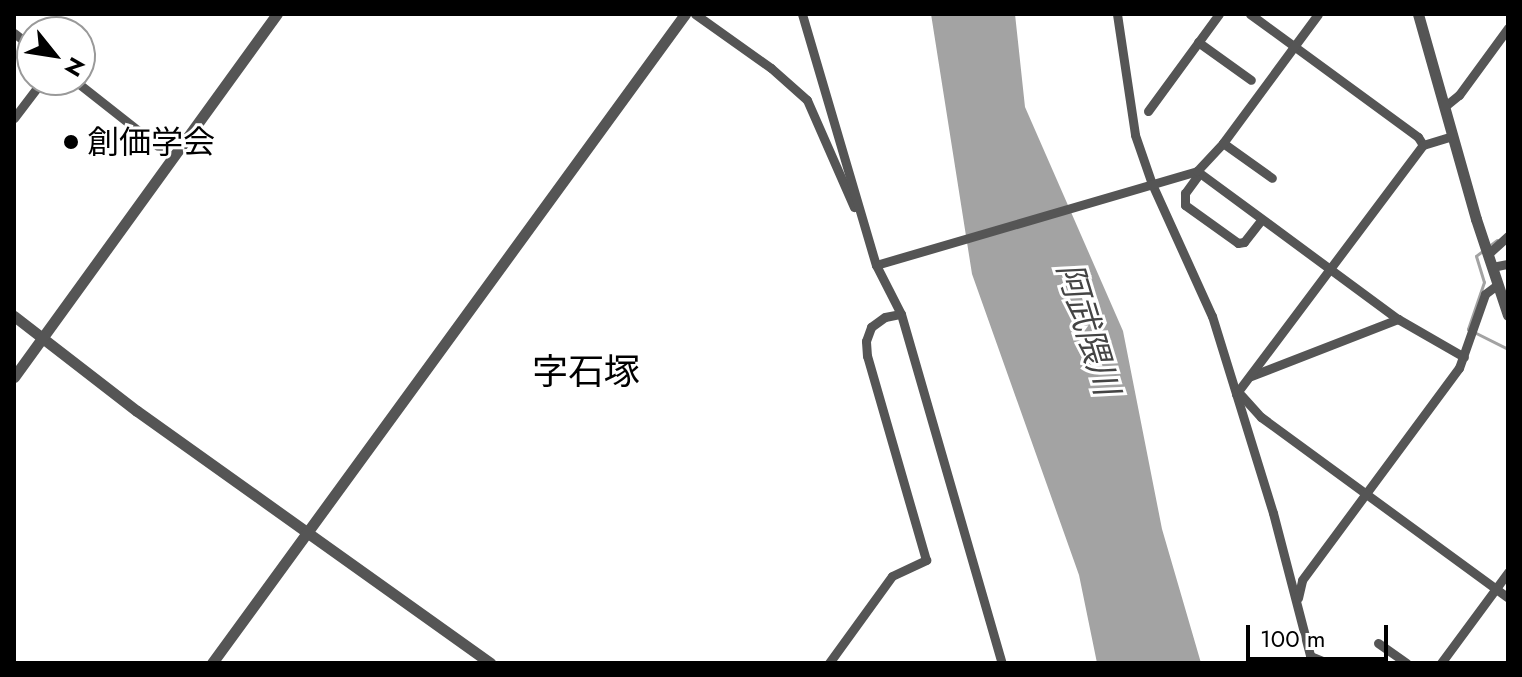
<!DOCTYPE html>
<meta charset="utf-8">
<style>
body{margin:0}
#map{position:relative;width:1522px;height:677px;overflow:hidden;background:#fff;font-family:Jost,"Noto Sans JP",sans-serif}
div>[style]{position:absolute}
[style*='--x']{left:calc(var(--x)*1px);top:calc(var(--y)*1px);width:calc(var(--w)*1px);rotate:calc(var(--a)*1deg)}
.water>*{inset:0;background:#a3a3a3}
.stream>*{height:3px;margin:-1.5px;padding:0 1.5px;transform-origin:1.5px;border-radius:1.5px;background:#a3a3a3}
.minor>*{height:9px;margin:-4.5px;padding:0 4.5px;transform-origin:4.5px;border-radius:4.5px;background:#555}
.tertiary>*{height:11px;margin:-5.5px;padding:0 5.5px;transform-origin:5.5px;border-radius:5.5px;background:#555}
.dots>*{width:22px;height:22px;translate:-50% -50%;box-sizing:border-box;border:4px solid #fff;border-radius:50%}
span{translate:-50% -50%;white-space:nowrap;text-align:center;line-height:1.15;-webkit-text-stroke:6px #fff;paint-order:stroke}
.poi-label{font-size:32px;color:#000}
.left{translate:0 -50%;text-align:left}
.water-label{font-size:34px;color:#444;font-style:italic}
.quarter-label{font-size:36px;color:#000}
.frame{position:absolute;inset:0;border:16px solid #000;pointer-events:none}
.north{position:absolute;left:16px;top:16px;width:80px;height:80px;box-sizing:border-box;background:#fff;border:2px solid #999;border-radius:50%;rotate:120deg;font-size:22px;font-weight:700;line-height:32px;text-align:center;color:#000}
.north::after{content:'';display:block;margin:auto;width:28px;height:36px;background:#000;clip-path:polygon(50% 0,100% 100%,50% 72%,0 100%)}
.scale{position:absolute;left:1246px;top:625px;width:142px;height:36px;box-sizing:border-box;border:4px solid #000;border-top:0;padding-left:10px;font-size:24px;line-height:28px;white-space:nowrap;color:#000;-webkit-text-stroke:6px #fff;paint-order:stroke}
</style>
<div id="map">
<div class="water">
<div style="clip-path:polygon(931px 14px,1015px 14px,1025px 107px,1123px 331px,1162px 529px,1201px 663px,1097px 663px,1079px 575px,972px 274px)"></div>
</div>
<div class="stream">
<div style="--x:1497;--y:240;--w:26;--a:143"></div>
<div style="--x:1476;--y:256;--w:27;--a:73"></div>
<div style="--x:1484;--y:282;--w:50;--a:108.8"></div>
<div style="--x:1468;--y:329;--w:45;--a:26.6"></div>
</div>
<div class="minor">
<div style="--x:695;--y:14;--w:93;--a:35.4"></div>
<div style="--x:771;--y:68;--w:48;--a:41.6"></div>
<div style="--x:807;--y:100;--w:117;--a:66.3"></div>
<div style="--x:802;--y:14;--w:262;--a:73.6"></div>
<div style="--x:876;--y:265;--w:55;--a:63"></div>
<div style="--x:901;--y:314;--w:363;--a:73.9"></div>
<div style="--x:1117;--y:14;--w:122;--a:81.5"></div>
<div style="--x:1135;--y:135;--w:52;--a:70.9"></div>
<div style="--x:1152;--y:184;--w:145;--a:65.6"></div>
<div style="--x:1212;--y:316;--w:206;--a:72.8"></div>
<div style="--x:1273;--y:513;--w:155;--a:75.4"></div>
<div style="--x:1250;--y:14;--w:208;--a:36.2"></div>
<div style="--x:1418;--y:137;--w:9;--a:58"></div>
<div style="--x:14;--y:33;--w:23;--a:38"></div>
<div style="--x:1198;--y:42;--w:65;--a:35.6"></div>
<div style="--x:74;--y:80;--w:126;--a:38.2"></div>
<div style="--x:1444;--y:107;--w:19;--a:-39"></div>
<div style="--x:1459;--y:95;--w:83;--a:-53.8"></div>
<div style="--x:1148;--y:111;--w:120;--a:-53.8"></div>
<div style="--x:14;--y:118;--w:48;--a:-52.7"></div>
<div style="--x:1223;--y:143;--w:60;--a:35.5"></div>
<div style="--x:1197;--y:171;--w:250;--a:36.4"></div>
<div style="--x:1398;--y:319;--w:76;--a:29.9"></div>
<div style="--x:1199;--y:174;--w:24;--a:126"></div>
<div style="--x:1185;--y:193;--w:12;--a:90"></div>
<div style="--x:1185;--y:205;--w:65;--a:35.6"></div>
<div style="--x:1238;--y:243;--w:6;--a:-9"></div>
<div style="--x:1244;--y:242;--w:28;--a:-52"></div>
<div style="--x:1488;--y:254;--w:27;--a:-42"></div>
<div style="--x:876;--y:265;--w:334;--a:-16.3"></div>
<div style="--x:1197;--y:171;--w:38;--a:-47"></div>
<div style="--x:1223;--y:143;--w:160;--a:-53.6"></div>
<div style="--x:1492;--y:267;--w:16;--a:-11"></div>
<div style="--x:1251;--y:376;--w:158;--a:-21.2"></div>
<div style="--x:1236;--y:394;--w:311;--a:-53.1"></div>
<div style="--x:1423;--y:145;--w:30;--a:-17"></div>
<div style="--x:1241;--y:395;--w:30;--a:48"></div>
<div style="--x:1261;--y:417;--w:306;--a:36.2"></div>
<div style="--x:1298;--y:598;--w:18;--a:-77"></div>
<div style="--x:1302;--y:580;--w:264;--a:-53.5"></div>
<div style="--x:1459;--y:368;--w:78;--a:-70.6"></div>
<div style="--x:1485;--y:294;--w:15;--a:-37"></div>
<div style="--x:1378;--y:643;--w:35;--a:35"></div>
<div style="--x:1310;--y:656;--w:18;--a:22"></div>
<div style="--x:829;--y:663;--w:107;--a:-54.1"></div>
<div style="--x:892;--y:576;--w:38;--a:-25"></div>
<div style="--x:926;--y:560;--w:212;--a:-106.1"></div>
<div style="--x:867;--y:356;--w:15;--a:-94"></div>
<div style="--x:866;--y:341;--w:15;--a:-70"></div>
<div style="--x:871;--y:327;--w:17;--a:-36"></div>
<div style="--x:885;--y:317;--w:16;--a:-11"></div>
<div style="--x:1441;--y:663;--w:113;--a:-53.6"></div>
</div>
<div class="tertiary">
<div style="--x:1418;--y:14;--w:213;--a:74.2"></div>
<div style="--x:1476;--y:219;--w:101;--a:71.6"></div>
<div style="--x:14;--y:316;--w:155;--a:37.7"></div>
<div style="--x:137;--y:411;--w:434;--a:35.5"></div>
<div style="--x:14;--y:377;--w:448;--a:-54.1"></div>
<div style="--x:212;--y:663;--w:803;--a:-53.91"></div>
</div>
<div class="dots">
<div style="left:71px;top:142px;background:#000"></div>
</div>
<div class="poi-label">
<span class="left" style="left:87px;top:142px">創価学会</span>
</div>
<div class="water-label">
<span style="left:1088px;top:329px;rotate:73deg">阿武隈川</span>
</div>
<div class="quarter-label">
<span style="left:586px;top:372px">字石塚</span>
</div>
<div class="frame"></div>
<div class="north">N</div>
<div class="scale">100 m</div>
</div>
